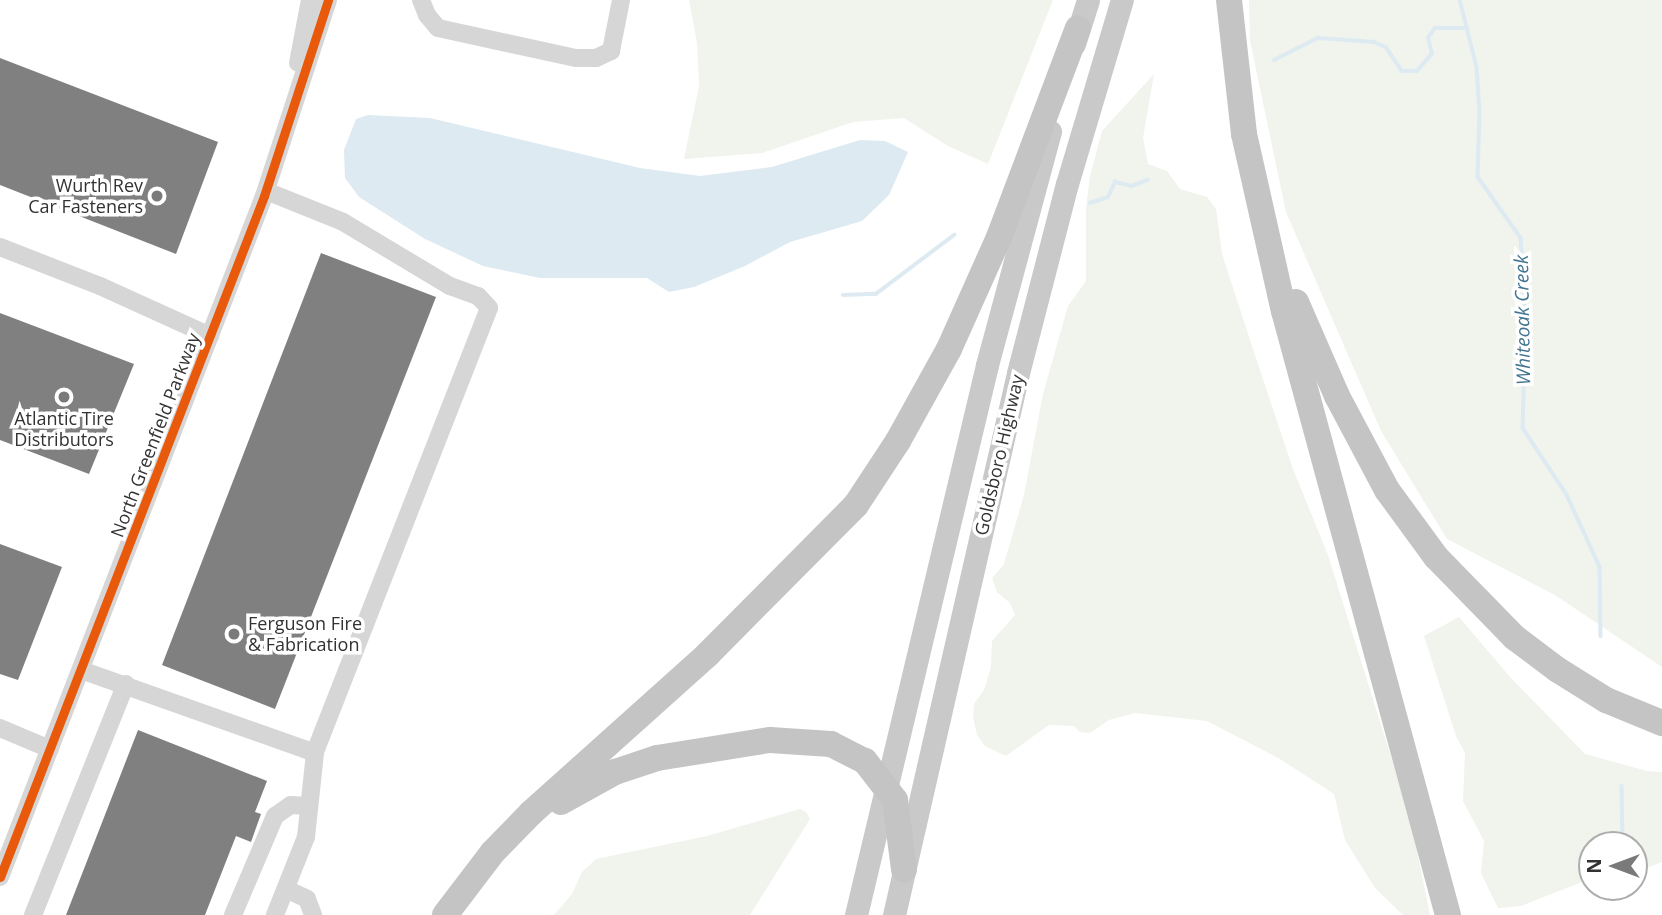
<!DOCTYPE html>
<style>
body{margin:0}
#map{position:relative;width:1662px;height:915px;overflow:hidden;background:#fff;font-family:"Open Sans",sans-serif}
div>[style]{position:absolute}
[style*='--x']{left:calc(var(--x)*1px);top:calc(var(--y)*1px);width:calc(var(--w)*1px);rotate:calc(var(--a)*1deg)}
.green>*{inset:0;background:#f1f3ed}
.water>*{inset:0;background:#ddeaf1}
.stream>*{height:3.5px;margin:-1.75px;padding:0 1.75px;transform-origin:1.75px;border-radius:1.75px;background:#ddeaf1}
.building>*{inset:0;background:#808080}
.minor>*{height:18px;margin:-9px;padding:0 9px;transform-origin:9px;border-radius:9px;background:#d6d6d6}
.major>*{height:23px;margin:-11.5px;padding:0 11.5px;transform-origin:11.5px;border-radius:11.5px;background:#c9c9c9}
.highway>*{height:26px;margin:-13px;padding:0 13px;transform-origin:13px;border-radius:13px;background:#c4c4c4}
.cycleway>*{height:9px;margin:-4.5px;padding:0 4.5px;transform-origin:4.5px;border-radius:4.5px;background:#e8590c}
.dots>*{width:19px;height:19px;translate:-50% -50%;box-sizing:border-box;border:4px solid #fff;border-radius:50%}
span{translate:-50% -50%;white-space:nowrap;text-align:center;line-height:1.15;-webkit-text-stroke:7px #fff;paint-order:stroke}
.poi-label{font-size:18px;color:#323232}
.right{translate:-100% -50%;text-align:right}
.left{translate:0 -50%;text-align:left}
.street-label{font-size:18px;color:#323232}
.water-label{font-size:19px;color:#437590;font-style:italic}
.north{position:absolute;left:1578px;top:831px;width:70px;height:70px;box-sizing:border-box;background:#fff;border:2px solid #adadad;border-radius:50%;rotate:270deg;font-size:19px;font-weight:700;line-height:28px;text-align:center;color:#323232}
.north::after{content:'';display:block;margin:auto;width:24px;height:32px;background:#7a7a7a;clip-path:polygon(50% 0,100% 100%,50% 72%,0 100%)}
</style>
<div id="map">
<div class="green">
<div style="clip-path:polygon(689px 0,1053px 0,988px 164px,948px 146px,904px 118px,853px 122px,762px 153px,684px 159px,699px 86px,697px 43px)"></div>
<div style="clip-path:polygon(1249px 0,1662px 0,1662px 667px,1555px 595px,1447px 539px,1381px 431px,1286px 212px,1250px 41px)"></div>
<div style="clip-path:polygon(1154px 74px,1143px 138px,1148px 164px,1167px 171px,1180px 189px,1207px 197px,1216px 209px,1222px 254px,1251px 343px,1293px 469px,1328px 555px,1396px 773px,1416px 846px,1430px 915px,1403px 915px,1375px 888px,1345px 840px,1334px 794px,1280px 759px,1207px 721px,1135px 713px,1109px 720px,1090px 733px,1080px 732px,1074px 726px,1049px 725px,1006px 756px,985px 746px,977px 735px,973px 717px,974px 704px,984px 690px,991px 667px,992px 641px,1015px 615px,1010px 603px,997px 592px,992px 578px,1004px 564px,1024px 495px,1043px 394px,1068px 306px,1086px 281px,1086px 208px,1090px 176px,1102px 131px)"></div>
<div style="clip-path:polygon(1459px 617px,1510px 677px,1585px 754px,1647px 771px,1662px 772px,1662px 862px,1634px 873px,1634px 845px,1592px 845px,1592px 878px,1521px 906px,1498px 908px,1481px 873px,1484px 841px,1463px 801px,1465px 753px,1456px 736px,1424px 636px)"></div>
<div style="clip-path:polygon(800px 809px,806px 812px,810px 819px,750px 915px,554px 915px,572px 894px,582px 872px,596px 859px,707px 836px)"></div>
</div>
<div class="water">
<div style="clip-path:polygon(368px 115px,430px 118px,640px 168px,700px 176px,772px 167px,860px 140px,885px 141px,908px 152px,889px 195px,862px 221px,790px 242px,745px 266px,694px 287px,669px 292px,647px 278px,540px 278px,483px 266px,425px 239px,359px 197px,345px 178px,344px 150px,356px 119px)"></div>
</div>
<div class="stream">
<div style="--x:1460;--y:0;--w:69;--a:75.8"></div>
<div style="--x:1477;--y:67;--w:46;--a:86.3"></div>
<div style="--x:1480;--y:113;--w:64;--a:91.8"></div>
<div style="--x:1478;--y:177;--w:75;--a:54.8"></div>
<div style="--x:1521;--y:238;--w:79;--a:86.4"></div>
<div style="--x:1526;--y:317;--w:111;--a:91.5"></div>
<div style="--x:1523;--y:428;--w:80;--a:56.7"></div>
<div style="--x:1567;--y:495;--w:79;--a:65.4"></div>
<div style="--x:1600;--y:567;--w:69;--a:89.2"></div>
<div style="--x:1274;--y:60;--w:49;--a:-26.6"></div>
<div style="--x:1318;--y:38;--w:56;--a:4.1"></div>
<div style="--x:1374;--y:42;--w:13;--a:23"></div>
<div style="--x:1386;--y:47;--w:29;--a:56"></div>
<div style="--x:1402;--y:71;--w:15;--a:0"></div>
<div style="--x:1417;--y:71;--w:23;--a:-49"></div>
<div style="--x:1432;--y:54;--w:16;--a:-104"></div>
<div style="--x:1428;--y:38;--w:12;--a:-55"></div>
<div style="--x:1435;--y:28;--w:32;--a:0"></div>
<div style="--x:1090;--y:203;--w:19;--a:-18"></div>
<div style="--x:1108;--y:197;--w:17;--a:-65"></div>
<div style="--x:1115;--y:182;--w:17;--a:13"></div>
<div style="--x:1132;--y:186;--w:17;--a:-21"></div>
<div style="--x:843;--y:295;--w:33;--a:-2"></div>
<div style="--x:876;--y:294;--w:98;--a:-37.1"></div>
<div style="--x:1622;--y:786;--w:59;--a:89"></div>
</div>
<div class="building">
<div style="clip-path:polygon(0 58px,218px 142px,176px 254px,0 185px)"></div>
<div style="clip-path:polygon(321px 253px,436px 297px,275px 709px,162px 665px)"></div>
<div style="clip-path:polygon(0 313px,134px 364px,89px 474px,0 440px)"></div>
<div style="clip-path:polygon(0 544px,62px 567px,18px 680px,0 674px)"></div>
<div style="clip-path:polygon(138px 730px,267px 781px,255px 812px,261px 814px,251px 842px,236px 836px,205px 915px,66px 915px)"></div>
</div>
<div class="minor">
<div style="--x:421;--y:0;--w:16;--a:68"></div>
<div style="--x:427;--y:15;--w:17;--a:50"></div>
<div style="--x:438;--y:28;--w:141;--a:12.3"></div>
<div style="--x:576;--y:58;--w:20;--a:0"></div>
<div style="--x:596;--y:58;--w:17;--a:-25"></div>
<div style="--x:611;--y:51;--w:52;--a:-78.9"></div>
<div style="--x:298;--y:63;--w:64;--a:-79.2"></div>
<div style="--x:266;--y:191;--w:83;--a:21.9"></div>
<div style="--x:343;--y:222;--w:125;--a:30.9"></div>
<div style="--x:450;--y:286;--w:30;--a:20"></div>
<div style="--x:478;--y:296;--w:16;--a:47"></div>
<div style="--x:489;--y:308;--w:478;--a:111.4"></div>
<div style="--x:315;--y:753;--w:84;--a:96.1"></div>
<div style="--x:306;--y:837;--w:84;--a:111.7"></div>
<div style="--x:0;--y:247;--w:107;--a:21.3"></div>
<div style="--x:100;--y:286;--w:121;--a:24.4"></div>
<div style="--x:81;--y:670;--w:248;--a:19.5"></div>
<div style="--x:0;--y:728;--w:54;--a:22.8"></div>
<div style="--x:0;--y:877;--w:730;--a:-68.81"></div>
<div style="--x:264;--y:196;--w:206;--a:-71.9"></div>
<div style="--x:286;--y:889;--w:23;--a:25"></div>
<div style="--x:307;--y:899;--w:17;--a:69"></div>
<div style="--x:33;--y:915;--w:249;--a:-68.1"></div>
<div style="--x:233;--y:915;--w:108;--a:-67"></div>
<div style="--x:275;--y:816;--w:19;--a:-35"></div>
<div style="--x:291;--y:805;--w:18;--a:3"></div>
</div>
<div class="major">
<div style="--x:1074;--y:44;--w:46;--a:-72.3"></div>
<div style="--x:856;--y:915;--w:565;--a:-76.6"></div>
<div style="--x:987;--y:365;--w:242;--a:-74.9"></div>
<div style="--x:894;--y:915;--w:556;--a:-77.11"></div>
<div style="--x:1018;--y:373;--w:195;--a:-75.5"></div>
<div style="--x:1067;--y:184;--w:192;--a:-73.4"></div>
</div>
<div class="highway">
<div style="--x:1229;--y:0;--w:135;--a:83.6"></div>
<div style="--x:1244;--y:134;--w:181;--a:77.3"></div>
<div style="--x:1284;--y:311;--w:626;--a:74.81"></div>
<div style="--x:1296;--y:302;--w:103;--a:66.4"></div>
<div style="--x:1337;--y:396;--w:106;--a:62"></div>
<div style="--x:1387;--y:490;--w:83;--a:53.8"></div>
<div style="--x:1436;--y:557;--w:112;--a:45.7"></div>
<div style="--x:1514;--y:637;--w:55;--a:36.9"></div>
<div style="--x:1558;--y:670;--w:57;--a:32"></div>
<div style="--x:1606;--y:700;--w:61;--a:22.3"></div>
<div style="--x:561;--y:802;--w:62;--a:-29.1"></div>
<div style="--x:615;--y:772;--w:44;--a:-18.4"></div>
<div style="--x:657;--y:758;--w:114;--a:-9.1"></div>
<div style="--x:770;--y:740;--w:61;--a:3.8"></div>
<div style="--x:831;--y:744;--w:38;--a:27"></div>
<div style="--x:865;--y:761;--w:49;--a:52.4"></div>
<div style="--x:895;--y:800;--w:70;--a:82.6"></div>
<div style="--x:445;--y:915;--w:79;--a:-52.7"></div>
<div style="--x:493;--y:852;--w:54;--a:-45.7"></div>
<div style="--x:531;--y:813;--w:238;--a:-41.9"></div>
<div style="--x:708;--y:654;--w:210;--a:-45.2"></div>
<div style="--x:856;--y:505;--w:77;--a:-56.7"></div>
<div style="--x:898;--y:441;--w:105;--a:-61"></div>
<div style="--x:949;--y:349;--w:123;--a:-65.9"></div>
<div style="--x:999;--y:237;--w:223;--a:-69.3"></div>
</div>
<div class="cycleway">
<div style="--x:0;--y:877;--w:730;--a:-68.81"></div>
<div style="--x:264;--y:196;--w:206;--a:-71.9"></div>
</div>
<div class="dots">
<div style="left:157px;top:196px;background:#7a7a7a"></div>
<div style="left:64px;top:397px;background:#7a7a7a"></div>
<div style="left:234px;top:634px;background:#7a7a7a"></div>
</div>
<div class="poi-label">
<span class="right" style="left:143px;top:196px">Wurth Rev<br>Car Fasteners</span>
<span style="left:64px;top:429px">Atlantic Tire<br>Distributors</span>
<span class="left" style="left:248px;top:634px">Ferguson Fire<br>&amp; Fabrication</span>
</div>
<div class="street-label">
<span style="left:155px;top:435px;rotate:-69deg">North Greenfield Parkway</span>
<span style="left:999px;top:455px;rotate:-77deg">Goldsboro Highway</span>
</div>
<div class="water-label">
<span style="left:1523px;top:320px;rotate:-91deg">Whiteoak Creek</span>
</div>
<div class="north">N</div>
</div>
